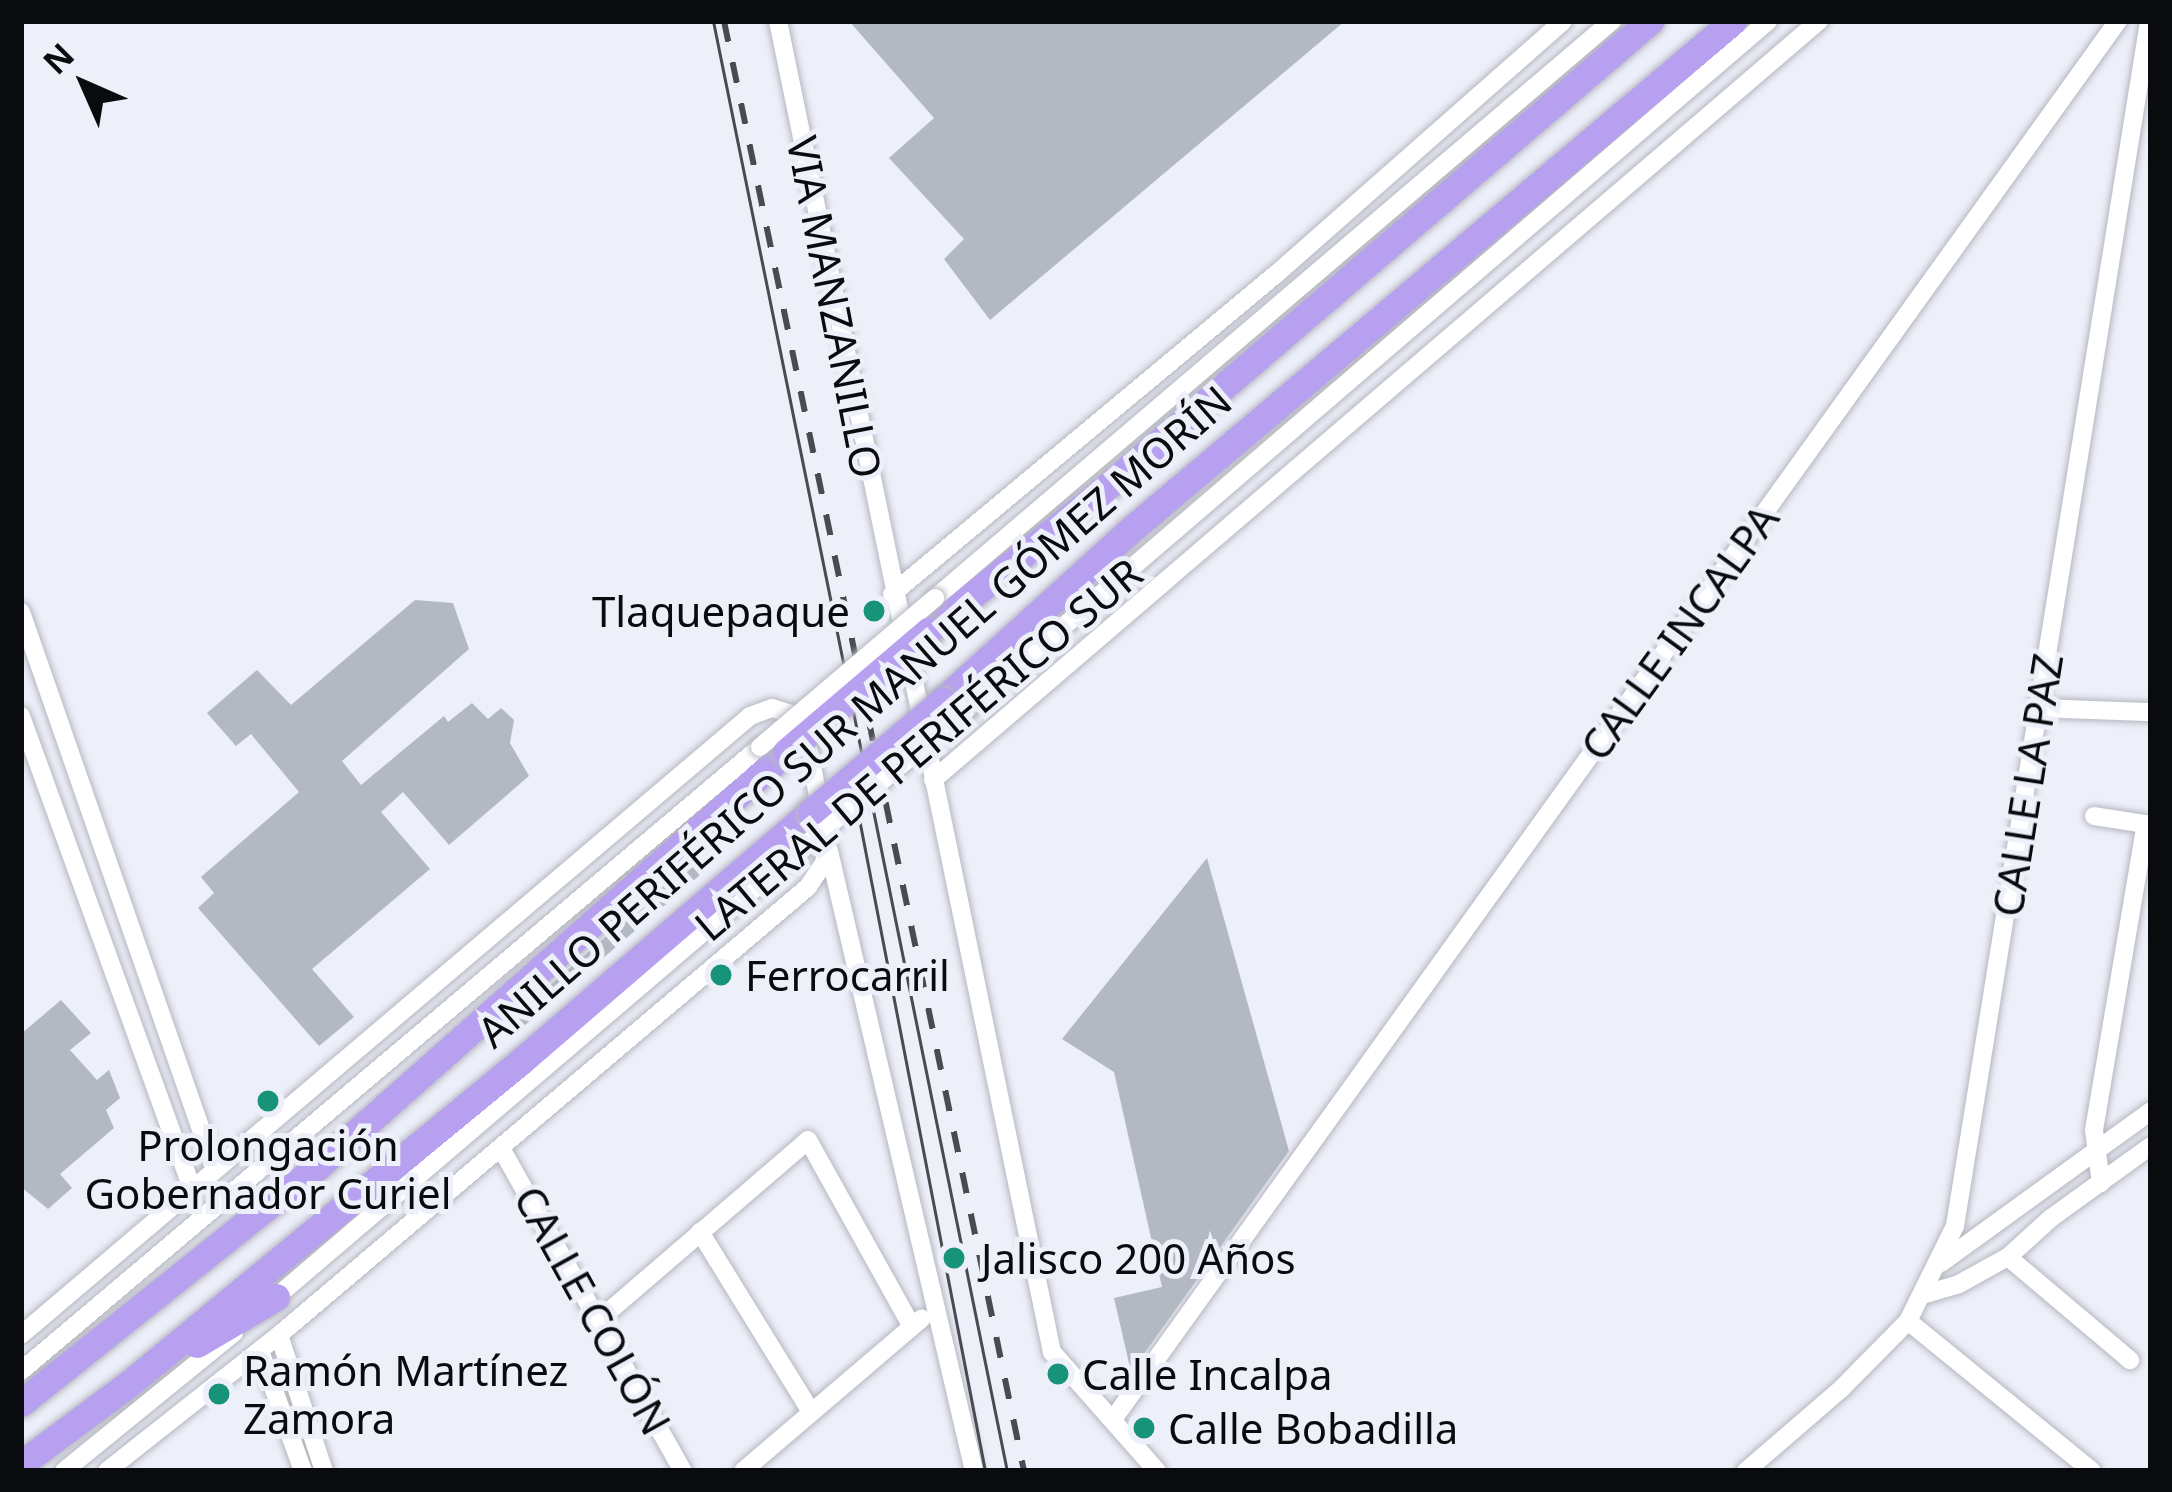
<!DOCTYPE html>
<meta charset="utf-8">
<style>
body{margin:0}
#map{position:relative;width:2172px;height:1492px;overflow:hidden;background:#edeff9;font-family:"Noto Sans",sans-serif}
div>[style]{position:absolute}
[style*='--x']{left:calc(var(--x)*1px);top:calc(var(--y)*1px);width:calc(var(--w)*1px);rotate:calc(var(--a)*1deg)}
.building>*{inset:0;background:#b3b9c2}
.roads{filter:drop-shadow(0 0 3px #b6b8c1) drop-shadow(0 0 3px #b6b8c1)}
.minor>*{height:18px;margin:-9px;padding:0 9px;transform-origin:9px;border-radius:9px;background:#fff}
.highway>*{height:27px;margin:-13.5px;padding:0 13.5px;transform-origin:13.5px;border-radius:13.5px;background:#b8a0f1}
.tram>*{height:3px;margin:-1.5px;padding:0 1.5px;transform-origin:1.5px;border-radius:1.5px;background:#494b50}
.rail>*{height:6px;margin-top:-3px;transform-origin:0;background:repeating-linear-gradient(90deg,#494b50 0 21px,transparent 0 42px)}
.bridges{filter:drop-shadow(0 0 3px #b6b8c1) drop-shadow(0 0 3px #b6b8c1)}
.minor-bridge>*{height:18px;margin:-9px;padding:0 9px;transform-origin:9px;border-radius:9px;background:#fff}
.highway-bridge>*{height:27px;margin:-13.5px;padding:0 13.5px;transform-origin:13.5px;border-radius:13.5px;background:#b8a0f1}
.dots>*{width:33px;height:33px;translate:-50% -50%;box-sizing:border-box;border:6px solid #edeff9;border-radius:50%}
span{translate:-50% -50%;white-space:nowrap;text-align:center;line-height:1.15;-webkit-text-stroke:10px #edeff9;paint-order:stroke}
.street-label{font-size:42px;color:#0a0b0e}
.poi-label{font-size:42px;color:#0a0b0e}
.right{translate:-100% -50%;text-align:right}
.left{translate:0 -50%;text-align:left}
.frame{position:absolute;inset:0;border:24px solid #0a0b0e;pointer-events:none}
.north{position:absolute;left:24px;top:24px;width:120px;height:120px;-webkit-text-stroke:9px #edeff9;paint-order:stroke;rotate:315deg;font-size:33px;font-weight:700;line-height:48px;text-align:center;color:#0a0b0e}
.north::after{content:'';display:block;margin:auto;width:42px;height:54px;background:#0a0b0e;clip-path:polygon(50% 0,100% 100%,50% 72%,0 100%)}
</style>
<div id="map">
<div class="building">
<div style="clip-path:polygon(849px 21px,1345px 21px,990px 320px,944px 259px,964px 239px,889px 158px,934px 118px)"></div>
<div style="clip-path:polygon(415px 600px,453px 603px,469px 649px,342px 761px,361px 785px,444px 716px,448px 722px,472px 703px,488px 719px,501px 708px,514px 720px,510px 743px,529px 776px,449px 845px,403px 792px,381px 812px,430px 869px,312px 969px,354px 1017px,319px 1046px,198px 908px,214px 893px,201px 877px,299px 792px,251px 734px,236px 746px,207px 713px,257px 670px,291px 705px)"></div>
<div style="clip-path:polygon(1207px 858px,1289px 1151px,1131px 1372px,1114px 1298px,1162px 1287px,1114px 1072px,1062px 1039px)"></div>
<div style="clip-path:polygon(687px 866px,707px 869px,511px 1037px,495px 1033px)"></div>
<div style="clip-path:polygon(61px 1000px,91px 1033px,70px 1050px,97px 1080px,109px 1070px,120px 1098px,106px 1110px,114px 1128px,60px 1174px,72px 1188px,48px 1209px,21px 1187px,21px 1034px)"></div>
</div>
<div class="roads">
<div class="minor">
<div style="--x:778;--y:21;--w:1359;--a:78.37"></div>
<div style="--x:1052;--y:1352;--w:159;--a:48.6"></div>
<div style="--x:892;--y:594;--w:497;--a:-39.8"></div>
<div style="--x:1274;--y:276;--w:385;--a:-41.4"></div>
<div style="--x:935;--y:598;--w:890;--a:-40.44"></div>
<div style="--x:21;--y:612;--w:588;--a:70.82"></div>
<div style="--x:2040;--y:708;--w:111;--a:2.1"></div>
<div style="--x:965;--y:711;--w:1059;--a:-40.67"></div>
<div style="--x:21;--y:716;--w:500;--a:70.1"></div>
<div style="--x:933;--y:780;--w:1167;--a:-40.59"></div>
<div style="--x:2094;--y:816;--w:58;--a:9"></div>
<div style="--x:829;--y:851;--w:637;--a:76.84"></div>
<div style="--x:502;--y:1150;--w:369;--a:60.6"></div>
<div style="--x:2101;--y:1183;--w:53;--a:-97.5"></div>
<div style="--x:2094;--y:1130;--w:310;--a:-80.4"></div>
<div style="--x:700;--y:1232;--w:211;--a:58.3"></div>
<div style="--x:2008;--y:1257;--w:160;--a:40.2"></div>
<div style="--x:1941;--y:1263;--w:259;--a:-35.9"></div>
<div style="--x:1925;--y:1294;--w:35;--a:-16"></div>
<div style="--x:1959;--y:1284;--w:56;--a:-28.9"></div>
<div style="--x:2008;--y:1257;--w:58;--a:-42.2"></div>
<div style="--x:2051;--y:1218;--w:123;--a:-35.8"></div>
<div style="--x:268;--y:1304;--w:704;--a:-40.5"></div>
<div style="--x:600;--y:1319;--w:274;--a:-40.7"></div>
<div style="--x:808;--y:1140;--w:212;--a:60.9"></div>
<div style="--x:1908;--y:1321;--w:237;--a:39.2"></div>
<div style="--x:21;--y:1335;--w:956;--a:-40.33"></div>
<div style="--x:750;--y:716;--w:23;--a:-20"></div>
<div style="--x:772;--y:708;--w:31;--a:17"></div>
<div style="--x:802;--y:717;--w:126;--a:78.5"></div>
<div style="--x:827;--y:840;--w:23;--a:97"></div>
<div style="--x:824;--y:863;--w:29;--a:124"></div>
<div style="--x:808;--y:887;--w:693;--a:139.74"></div>
<div style="--x:279;--y:1335;--w:219;--a:141.7"></div>
<div style="--x:279;--y:1335;--w:143;--a:71.7"></div>
<div style="--x:260;--y:1351;--w:127;--a:70.3"></div>
<div style="--x:21;--y:1371;--w:967;--a:-40.18"></div>
<div style="--x:1114;--y:1418;--w:1720;--a:-54.3"></div>
<div style="--x:64;--y:1471;--w:219;--a:-39.1"></div>
<div style="--x:743;--y:1471;--w:235;--a:-40.5"></div>
<div style="--x:1746;--y:1471;--w:127;--a:-40.8"></div>
<div style="--x:1842;--y:1388;--w:94;--a:-45.4"></div>
<div style="--x:1908;--y:1321;--w:106;--a:-63.7"></div>
<div style="--x:1955;--y:1226;--w:1221;--a:-80.85"></div>
</div>
<div class="highway">
<div style="--x:928;--y:631;--w:216;--a:-38.8"></div>
<div style="--x:1096;--y:496;--w:730;--a:-40.61"></div>
<div style="--x:942;--y:701;--w:250;--a:-42.2"></div>
<div style="--x:1127;--y:533;--w:793;--a:-40.19"></div>
<div style="--x:197;--y:1344;--w:92;--a:-30.7"></div>
<div style="--x:21;--y:1403;--w:379;--a:-38.6"></div>
<div style="--x:317;--y:1167;--w:626;--a:-41.5"></div>
<div style="--x:21;--y:1464;--w:137;--a:-36.7"></div>
<div style="--x:131;--y:1382;--w:504;--a:-39.44"></div>
<div style="--x:520;--y:1062;--w:384;--a:-40.7"></div>
</div>
</div>
<div class="tram">
<div style="--x:713;--y:21;--w:1480;--a:78.54"></div>
<div style="--x:855;--y:798;--w:685;--a:79.07"></div>
</div>
<div class="rail">
<div style="--x:724;--y:21;--w:1481;--a:78.31"></div>
</div>
<div class="bridges">
<div class="minor-bridge">
<div style="--x:760;--y:747;--w:230;--a:-40.4"></div>
<div style="--x:803;--y:847;--w:212;--a:-40"></div>
</div>
<div class="highway-bridge">
<div style="--x:786;--y:752;--w:187;--a:-40.4"></div>
<div style="--x:811;--y:812;--w:172;--a:-40.3"></div>
</div>
</div>
<div class="dots">
<div style="left:874px;top:611px;background:#17937a"></div>
<div style="left:721px;top:975px;background:#17937a"></div>
<div style="left:268px;top:1101px;background:#17937a"></div>
<div style="left:954px;top:1258px;background:#17937a"></div>
<div style="left:1058px;top:1374px;background:#17937a"></div>
<div style="left:219px;top:1394px;background:#17937a"></div>
<div style="left:1144px;top:1428px;background:#17937a"></div>
</div>
<div class="street-label">
<span style="left:835px;top:307px;rotate:79deg">VIA MANZANILLO</span>
<span style="left:1679px;top:632px;rotate:-54deg">CALLE INCALPA</span>
<span style="left:854px;top:716px;rotate:-41deg">ANILLO PERIFÉRICO SUR MANUEL GÓMEZ MORÍN</span>
<span style="left:918px;top:749px;rotate:-40deg">LATERAL DE PERIFÉRICO SUR</span>
<span style="left:2027px;top:785px;rotate:-81deg">CALLE LA PAZ</span>
<span style="left:593px;top:1310px;rotate:61deg">CALLE COLÓN</span>
</div>
<div class="poi-label">
<span class="right" style="left:850px;top:611px">Tlaquepaque</span>
<span class="left" style="left:745px;top:975px">Ferrocarril</span>
<span style="left:268px;top:1169px">Prolongación<br>Gobernador Curiel</span>
<span class="left" style="left:981px;top:1258px">Jalisco 200 Años</span>
<span class="left" style="left:243px;top:1394px">Ramón Martínez<br>Zamora</span>
<span class="left" style="left:1082px;top:1374px">Calle Incalpa</span>
<span class="left" style="left:1168px;top:1428px">Calle Bobadilla</span>
</div>
<div class="frame"></div>
<div class="north">N</div>
</div>
